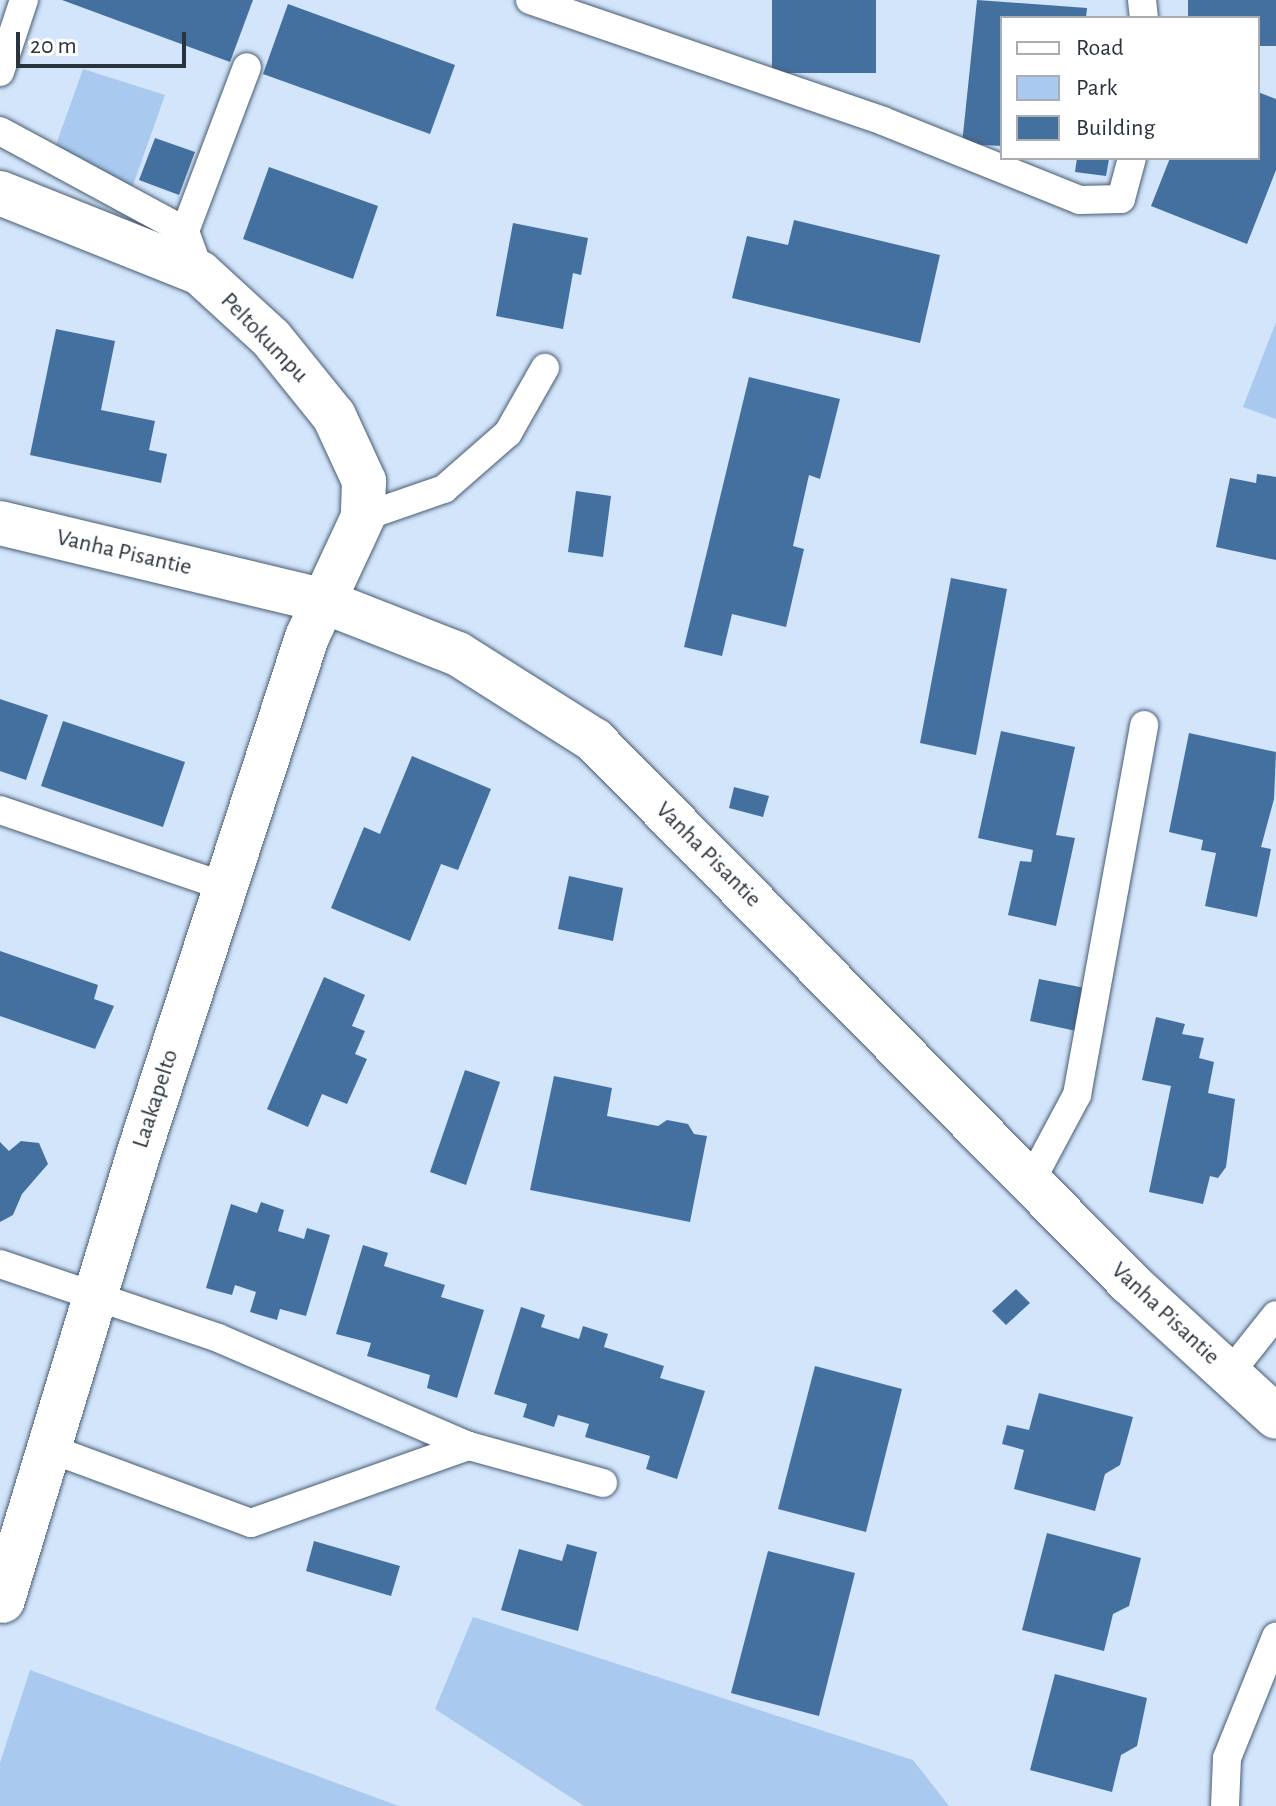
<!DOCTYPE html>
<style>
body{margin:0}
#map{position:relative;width:1276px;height:1806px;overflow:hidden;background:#d2e5fb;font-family:"Alegreya Sans",sans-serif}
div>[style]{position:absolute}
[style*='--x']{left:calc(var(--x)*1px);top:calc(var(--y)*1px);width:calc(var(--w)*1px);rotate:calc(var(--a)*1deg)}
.green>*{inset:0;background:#a9c9ef}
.building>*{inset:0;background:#4470a0}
.roads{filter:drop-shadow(0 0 2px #485c73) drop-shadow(0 0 2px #485c73)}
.service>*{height:28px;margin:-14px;padding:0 14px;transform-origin:14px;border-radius:14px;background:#fff}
.minor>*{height:44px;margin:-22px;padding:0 22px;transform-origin:22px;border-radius:22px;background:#fff}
span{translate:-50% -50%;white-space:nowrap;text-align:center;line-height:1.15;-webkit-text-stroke:8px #fff;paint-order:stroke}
.street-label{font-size:24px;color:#2a333d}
.legend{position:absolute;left:1000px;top:16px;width:260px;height:144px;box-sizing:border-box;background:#fff;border:2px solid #aaadb1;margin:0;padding:10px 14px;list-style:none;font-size:24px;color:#2a333d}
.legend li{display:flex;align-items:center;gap:16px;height:40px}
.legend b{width:40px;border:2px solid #aaadb1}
.scale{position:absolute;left:16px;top:32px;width:170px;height:36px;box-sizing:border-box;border:4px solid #2a333d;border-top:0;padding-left:10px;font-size:24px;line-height:28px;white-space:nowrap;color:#2a333d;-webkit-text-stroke:6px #fff;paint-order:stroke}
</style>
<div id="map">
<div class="green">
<div style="clip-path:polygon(83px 69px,165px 95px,132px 188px,56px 145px)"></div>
<div style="clip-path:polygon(1276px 322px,1276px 419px,1243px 407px)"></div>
<div style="clip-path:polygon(473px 1617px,913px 1760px,949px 1806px,584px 1806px,435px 1709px)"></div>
<div style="clip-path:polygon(30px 1670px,396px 1805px,400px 1806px,0 1806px,0 1763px)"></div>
</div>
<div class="building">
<div style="clip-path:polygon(62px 0,253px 0,230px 62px)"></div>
<div style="clip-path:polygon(772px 0,876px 0,876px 73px,772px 73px)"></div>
<div style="clip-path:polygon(977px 0,1087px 8px,1086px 18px,1002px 18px,1002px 146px,962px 144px)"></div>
<div style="clip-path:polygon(1188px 0,1276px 0,1276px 46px,1258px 46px,1258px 18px,1188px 18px)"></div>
<div style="clip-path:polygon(288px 4px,455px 65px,430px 134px,263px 74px)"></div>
<div style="clip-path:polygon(1258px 92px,1276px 99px,1276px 170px,1247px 244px,1151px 206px,1170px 158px,1258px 158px)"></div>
<div style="clip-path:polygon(155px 138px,195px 152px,179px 195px,139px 180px)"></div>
<div style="clip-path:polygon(1077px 158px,1109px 159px,1106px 176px,1075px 172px)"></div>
<div style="clip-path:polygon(269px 167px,378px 206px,353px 279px,243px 239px)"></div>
<div style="clip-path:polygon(794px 220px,940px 255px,920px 343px,732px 298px,747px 236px,788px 245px)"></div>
<div style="clip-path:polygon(513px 223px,588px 238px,581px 275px,573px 273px,563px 329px,496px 316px)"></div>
<div style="clip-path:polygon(56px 329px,115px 341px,101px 410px,155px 421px,149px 450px,167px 454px,161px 483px,30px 455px)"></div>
<div style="clip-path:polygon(749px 377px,840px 399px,820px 479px,809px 475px,793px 546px,804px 549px,786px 627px,732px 614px,722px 656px,684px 647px)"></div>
<div style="clip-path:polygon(1257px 474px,1276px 477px,1276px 560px,1216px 547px,1230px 478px,1256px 483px)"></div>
<div style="clip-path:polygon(576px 491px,611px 496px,603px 557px,568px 552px)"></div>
<div style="clip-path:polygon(951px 578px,1007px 589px,976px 755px,920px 743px)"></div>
<div style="clip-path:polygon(0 699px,48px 715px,26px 780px,0 771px)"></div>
<div style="clip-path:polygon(63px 721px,185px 762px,163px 827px,41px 786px)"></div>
<div style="clip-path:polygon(1001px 731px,1075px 747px,1056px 835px,1075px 838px,1056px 926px,1008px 915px,1020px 861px,1031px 862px,1033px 850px,978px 838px)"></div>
<div style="clip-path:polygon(1189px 733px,1276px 752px,1274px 799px,1261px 847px,1271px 849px,1257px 917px,1205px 906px,1216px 853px,1201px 850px,1203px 840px,1169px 832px)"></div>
<div style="clip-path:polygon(412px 756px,491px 789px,458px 870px,441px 864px,410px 941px,331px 908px,364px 827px,380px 834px)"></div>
<div style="clip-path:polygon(734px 787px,769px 796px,763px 817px,729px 808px)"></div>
<div style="clip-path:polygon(569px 876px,623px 888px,613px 941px,558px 929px)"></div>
<div style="clip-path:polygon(0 951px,98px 985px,94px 999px,114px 1006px,95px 1049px,0 1016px)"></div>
<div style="clip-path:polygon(324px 977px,365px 995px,352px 1026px,365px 1031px,355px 1054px,367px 1059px,347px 1104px,322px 1094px,308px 1127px,267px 1109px)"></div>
<div style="clip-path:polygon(1039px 979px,1085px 988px,1076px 1031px,1030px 1021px)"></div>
<div style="clip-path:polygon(1156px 1017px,1185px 1024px,1182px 1034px,1204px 1038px,1199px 1058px,1214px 1062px,1208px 1093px,1235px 1099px,1226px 1167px,1218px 1178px,1210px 1176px,1203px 1204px,1149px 1192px,1171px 1086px,1142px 1080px)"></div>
<div style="clip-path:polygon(465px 1070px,500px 1082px,466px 1185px,430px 1172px)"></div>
<div style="clip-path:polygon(554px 1076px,612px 1088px,607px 1116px,658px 1126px,667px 1120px,688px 1124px,694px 1134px,707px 1136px,690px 1222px,530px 1190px)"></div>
<div style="clip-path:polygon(21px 1141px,39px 1143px,48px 1164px,22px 1194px,13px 1215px,0 1222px,0 1142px,9px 1151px)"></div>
<div style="clip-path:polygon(261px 1202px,284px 1210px,278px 1231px,304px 1239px,307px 1228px,330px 1235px,306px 1316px,280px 1309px,277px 1320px,250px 1312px,256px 1292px,235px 1285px,232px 1295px,206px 1288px,231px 1204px,257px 1213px)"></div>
<div style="clip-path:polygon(363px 1245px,388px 1253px,384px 1266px,445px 1285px,441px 1297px,484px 1310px,457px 1398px,427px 1388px,430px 1375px,367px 1356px,371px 1343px,336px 1334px)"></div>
<div style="clip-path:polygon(1016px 1289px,1030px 1303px,1006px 1325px,992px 1311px)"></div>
<div style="clip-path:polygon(521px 1307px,545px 1315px,541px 1327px,579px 1339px,583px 1326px,608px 1334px,604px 1347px,664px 1366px,660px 1378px,705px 1391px,677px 1479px,646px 1469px,650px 1456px,585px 1437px,589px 1424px,558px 1415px,554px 1427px,523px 1417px,527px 1404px,494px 1394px)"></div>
<div style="clip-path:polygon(815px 1366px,902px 1389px,866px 1532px,778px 1509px)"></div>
<div style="clip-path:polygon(1039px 1393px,1133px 1417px,1120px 1465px,1105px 1474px,1095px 1511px,1014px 1489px,1024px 1450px,1002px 1444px,1007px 1425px,1029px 1430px)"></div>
<div style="clip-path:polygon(1047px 1533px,1141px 1558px,1129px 1606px,1113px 1614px,1104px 1651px,1022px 1630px)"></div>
<div style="clip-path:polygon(314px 1541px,400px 1566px,391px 1596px,306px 1571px)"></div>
<div style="clip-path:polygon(567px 1544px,597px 1552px,578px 1631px,501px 1610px,519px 1549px,562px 1561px)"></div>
<div style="clip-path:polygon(768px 1551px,855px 1573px,819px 1716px,731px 1693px)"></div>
<div style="clip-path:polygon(1055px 1674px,1147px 1698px,1137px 1746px,1121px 1755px,1112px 1792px,1030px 1770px)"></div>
</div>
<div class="roads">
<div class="service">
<div style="--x:530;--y:0;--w:373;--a:18.9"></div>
<div style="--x:883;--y:121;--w:212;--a:21.9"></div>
<div style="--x:1080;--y:200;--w:41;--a:-1.4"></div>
<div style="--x:1121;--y:199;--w:42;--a:-75"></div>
<div style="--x:1142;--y:0;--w:18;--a:84"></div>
<div style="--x:0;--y:72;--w:76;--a:-71.6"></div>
<div style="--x:0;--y:131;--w:210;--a:28.4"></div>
<div style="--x:200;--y:273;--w:45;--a:-109.7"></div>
<div style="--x:185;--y:231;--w:175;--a:-69.3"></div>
<div style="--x:363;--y:517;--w:86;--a:-19.1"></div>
<div style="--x:444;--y:489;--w:85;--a:-41.2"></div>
<div style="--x:508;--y:433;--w:75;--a:-60.4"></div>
<div style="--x:0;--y:810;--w:239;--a:18.8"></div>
<div style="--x:1031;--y:1181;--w:98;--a:-61.9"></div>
<div style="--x:1077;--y:1095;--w:376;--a:-79.7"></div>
<div style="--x:0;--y:1264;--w:230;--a:18.7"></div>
<div style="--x:218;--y:1338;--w:273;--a:23.3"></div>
<div style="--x:469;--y:1446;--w:139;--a:15.4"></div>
<div style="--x:1229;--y:1374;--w:75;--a:-51.5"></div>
<div style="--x:48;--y:1448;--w:216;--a:20.3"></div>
<div style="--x:251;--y:1523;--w:231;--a:-19.5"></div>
<div style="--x:1225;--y:1806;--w:48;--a:-87.6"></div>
<div style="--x:1227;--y:1758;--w:131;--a:-68"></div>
</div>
<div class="minor">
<div style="--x:0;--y:193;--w:215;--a:21.8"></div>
<div style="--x:200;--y:273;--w:96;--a:42.5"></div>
<div style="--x:271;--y:338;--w:100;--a:51.1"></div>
<div style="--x:334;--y:416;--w:72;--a:65.2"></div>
<div style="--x:364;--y:481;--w:36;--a:92"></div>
<div style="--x:363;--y:517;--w:132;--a:115"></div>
<div style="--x:307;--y:637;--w:542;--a:108.07"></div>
<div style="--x:139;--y:1152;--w:469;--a:106.9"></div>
<div style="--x:0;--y:523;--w:329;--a:13.5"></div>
<div style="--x:320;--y:600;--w:148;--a:21.4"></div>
<div style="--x:458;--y:654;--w:161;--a:32.3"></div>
<div style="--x:594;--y:740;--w:763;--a:45.37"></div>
<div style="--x:1130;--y:1283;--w:198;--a:42.5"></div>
</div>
</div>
<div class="street-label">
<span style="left:264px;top:338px;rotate:46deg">Peltokumpu</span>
<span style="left:124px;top:553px;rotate:13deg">Vanha Pisantie</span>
<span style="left:708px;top:855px;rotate:45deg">Vanha Pisantie</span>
<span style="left:156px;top:1099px;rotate:-72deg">Laakapelto</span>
<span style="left:1165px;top:1314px;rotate:43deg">Vanha Pisantie</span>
</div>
<ul class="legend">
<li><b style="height:10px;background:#fff"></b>Road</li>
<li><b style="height:22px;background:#a9c9ef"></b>Park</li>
<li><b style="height:22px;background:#4470a0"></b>Building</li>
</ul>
<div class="scale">20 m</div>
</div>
